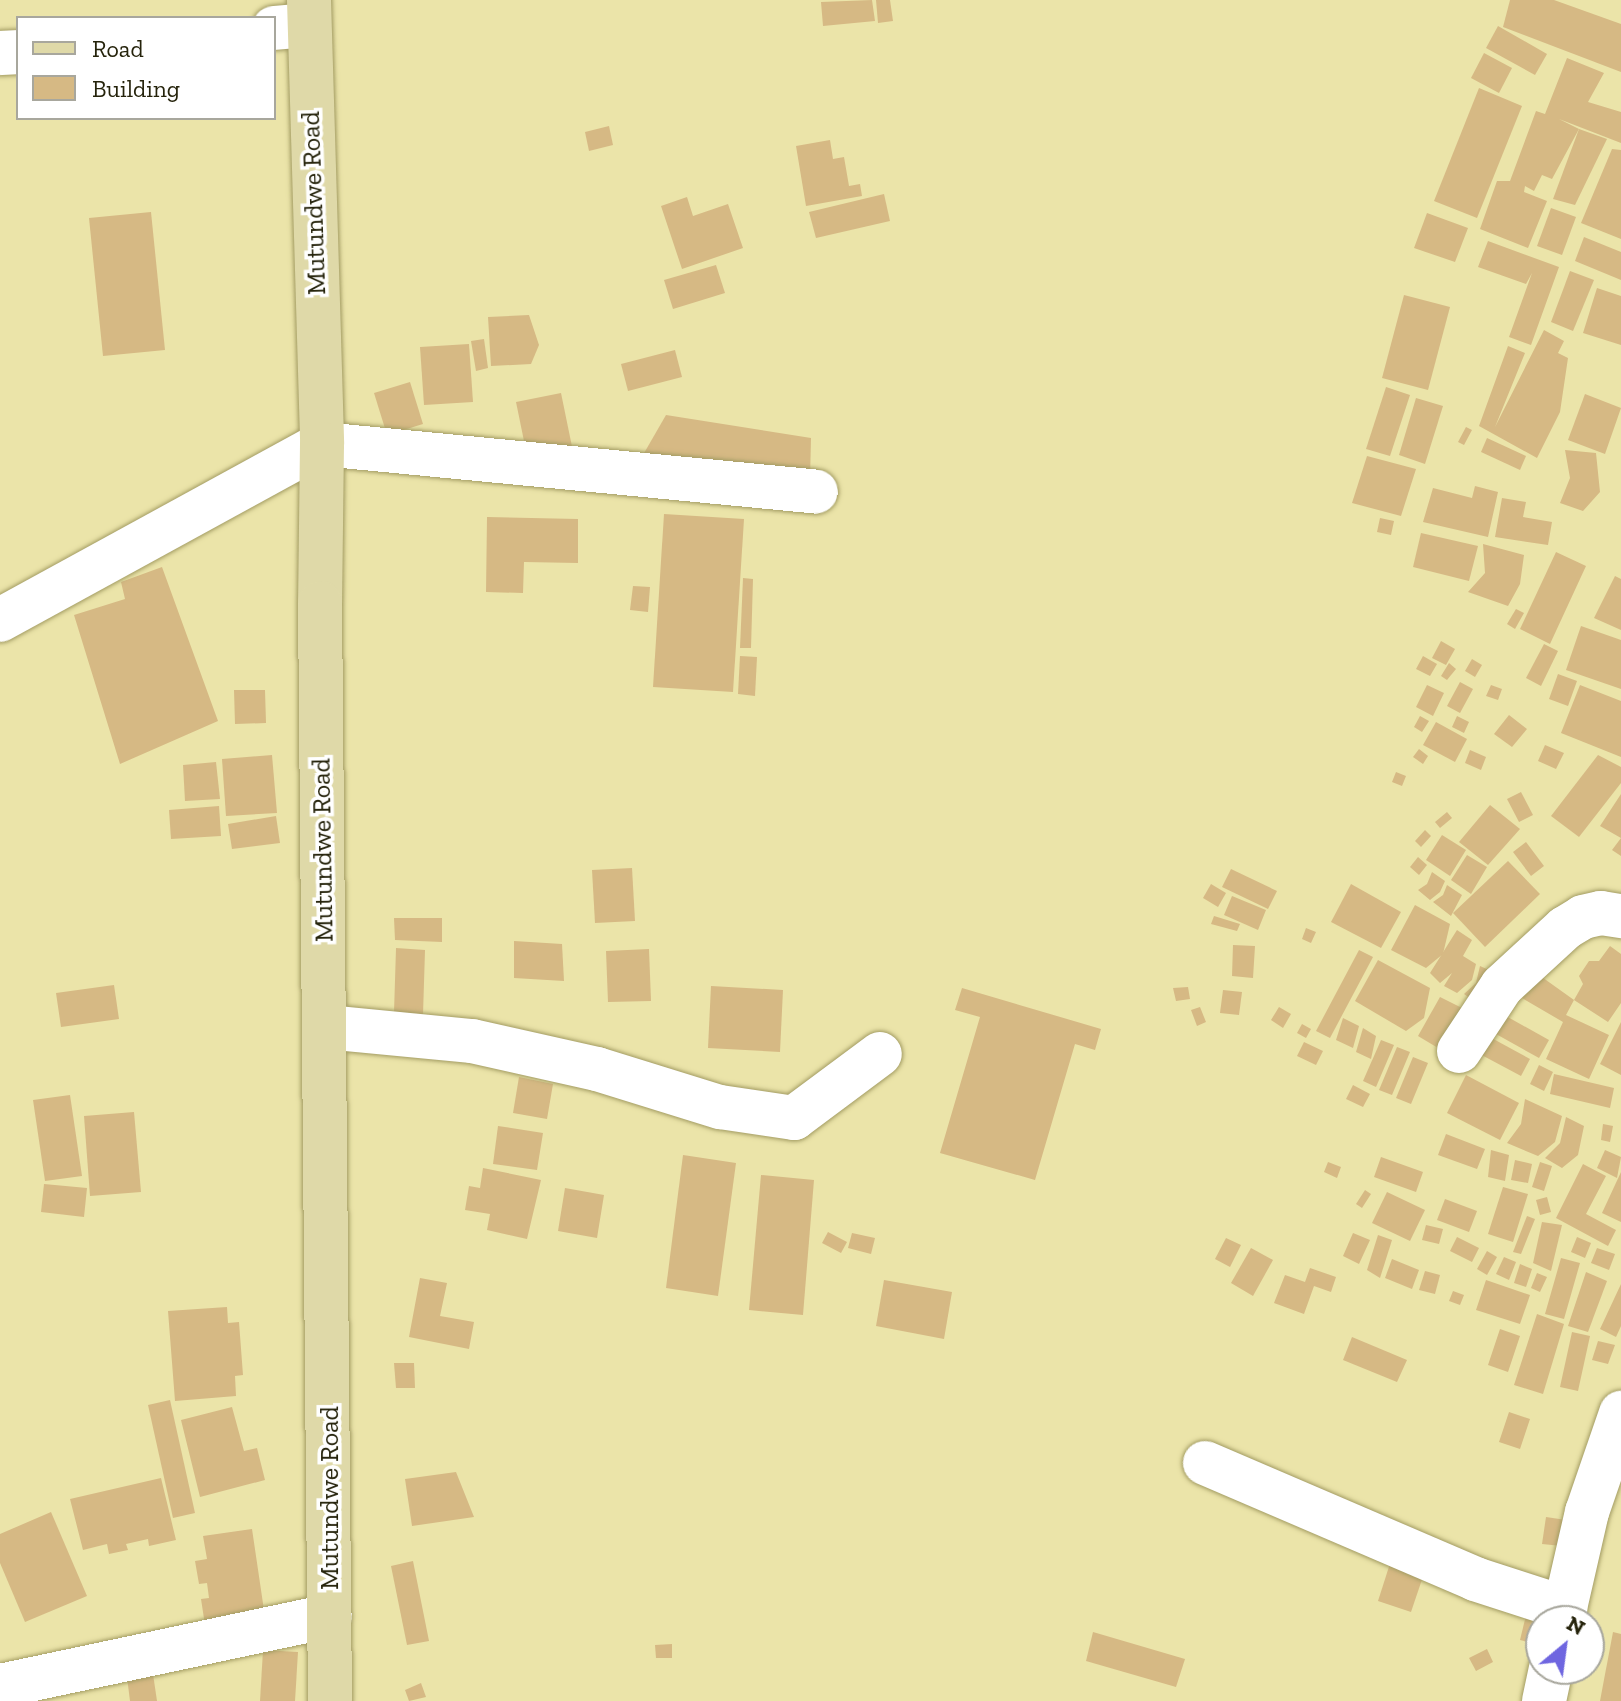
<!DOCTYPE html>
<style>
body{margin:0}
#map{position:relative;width:1621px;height:1701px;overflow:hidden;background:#ebe4a9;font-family:"Zilla Slab",serif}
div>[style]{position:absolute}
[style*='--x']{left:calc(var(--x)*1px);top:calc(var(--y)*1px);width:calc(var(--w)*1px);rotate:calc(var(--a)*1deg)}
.building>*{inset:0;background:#d6b984}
.roads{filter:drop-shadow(0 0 2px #a39c63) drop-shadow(0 0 2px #a39c63)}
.minor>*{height:44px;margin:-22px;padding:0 22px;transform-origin:22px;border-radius:22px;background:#fff}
.major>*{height:44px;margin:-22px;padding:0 22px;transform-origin:22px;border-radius:22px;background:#dfd9a8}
span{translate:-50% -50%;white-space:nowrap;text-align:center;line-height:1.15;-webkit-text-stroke:7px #fff;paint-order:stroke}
.street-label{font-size:26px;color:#25230b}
.legend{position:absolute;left:16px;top:16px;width:260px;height:104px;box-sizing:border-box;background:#fff;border:2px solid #a8a79d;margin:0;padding:10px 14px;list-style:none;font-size:24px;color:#25230b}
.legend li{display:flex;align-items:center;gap:16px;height:40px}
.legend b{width:40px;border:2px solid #a8a79d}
.north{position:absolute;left:1525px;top:1605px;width:80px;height:80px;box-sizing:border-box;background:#fff;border:2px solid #a8a79d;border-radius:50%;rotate:29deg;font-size:22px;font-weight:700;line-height:32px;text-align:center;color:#25230b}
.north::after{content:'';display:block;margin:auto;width:28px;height:36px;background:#6f66e0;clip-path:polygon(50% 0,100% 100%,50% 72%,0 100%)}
</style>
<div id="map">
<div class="building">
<div style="clip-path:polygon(872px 0,875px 21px,823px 26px,821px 2px)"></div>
<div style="clip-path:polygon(876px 0,890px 0,893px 21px,878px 23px)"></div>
<div style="clip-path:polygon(1510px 0,1554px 0,1621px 24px,1621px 72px,1503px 27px)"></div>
<div style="clip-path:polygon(1498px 26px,1547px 54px,1535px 75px,1486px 48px)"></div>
<div style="clip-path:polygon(1484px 53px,1512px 68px,1499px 93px,1471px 78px)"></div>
<div style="clip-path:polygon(1567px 58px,1604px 73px,1588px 102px,1621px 112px,1621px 143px,1559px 119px,1579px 129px,1552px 179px,1542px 175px,1534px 191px,1525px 186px,1524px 192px,1547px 201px,1528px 248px,1480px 229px,1497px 181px,1510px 181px,1536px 111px,1545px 114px)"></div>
<div style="clip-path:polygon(1479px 88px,1522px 106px,1477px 218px,1434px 201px)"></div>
<div style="clip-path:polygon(609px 126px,613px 145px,589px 151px,585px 132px)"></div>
<div style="clip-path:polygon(1579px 129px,1607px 139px,1575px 205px,1553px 199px)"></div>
<div style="clip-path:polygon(830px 140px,833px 159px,844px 157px,849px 186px,860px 184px,862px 196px,806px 206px,796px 146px)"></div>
<div style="clip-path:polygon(1612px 149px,1621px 150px,1621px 239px,1581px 223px)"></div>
<div style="clip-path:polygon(884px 194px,890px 221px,816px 238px,809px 212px)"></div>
<div style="clip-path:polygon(687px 197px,693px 216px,728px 204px,743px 248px,682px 269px,661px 206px)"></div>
<div style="clip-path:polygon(1551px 208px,1576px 217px,1562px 255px,1537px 246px)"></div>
<div style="clip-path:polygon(151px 212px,165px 350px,103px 356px,89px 218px)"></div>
<div style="clip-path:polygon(1427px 213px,1468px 228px,1455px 262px,1414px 248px)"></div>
<div style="clip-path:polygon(1584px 237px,1621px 252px,1621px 280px,1575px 261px)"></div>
<div style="clip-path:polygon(1488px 241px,1559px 267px,1531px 345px,1509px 337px,1532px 273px,1526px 284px,1478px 267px)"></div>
<div style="clip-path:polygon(716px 265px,725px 293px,673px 309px,664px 280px)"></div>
<div style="clip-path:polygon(1570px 271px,1594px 280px,1573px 331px,1551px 322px)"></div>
<div style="clip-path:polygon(1597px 288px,1621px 296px,1621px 345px,1583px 333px)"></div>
<div style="clip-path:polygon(1404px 295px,1450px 307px,1428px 390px,1382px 378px)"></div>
<div style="clip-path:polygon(529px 315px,539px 345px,531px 364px,491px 366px,488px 317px)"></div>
<div style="clip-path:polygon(1544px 330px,1564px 341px,1558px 353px,1568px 358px,1560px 412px,1537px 458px,1479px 426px,1508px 346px,1525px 353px,1495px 427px)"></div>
<div style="clip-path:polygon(484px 339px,488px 368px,476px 371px,471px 341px)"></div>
<div style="clip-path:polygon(469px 344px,473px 402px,424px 405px,420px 347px)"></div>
<div style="clip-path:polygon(675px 350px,682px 377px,628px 391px,621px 364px)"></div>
<div style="clip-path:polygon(410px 382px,423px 424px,387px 435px,374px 393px)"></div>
<div style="clip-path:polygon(1386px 387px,1410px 395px,1390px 456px,1366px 449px)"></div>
<div style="clip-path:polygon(561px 393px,577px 471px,532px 480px,516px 402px)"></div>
<div style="clip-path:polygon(1585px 394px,1621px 408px,1605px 454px,1568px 440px)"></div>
<div style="clip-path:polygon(1416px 398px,1443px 406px,1425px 464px,1399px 455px)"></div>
<div style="clip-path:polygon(666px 415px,811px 438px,810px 480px,632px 474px)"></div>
<div style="clip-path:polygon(1466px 427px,1472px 430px,1464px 445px,1458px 442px)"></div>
<div style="clip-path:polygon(1487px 438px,1526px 456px,1520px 470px,1481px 452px)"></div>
<div style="clip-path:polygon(1565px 450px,1596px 453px,1600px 492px,1583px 511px,1560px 503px,1570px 478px)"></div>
<div style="clip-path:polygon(1367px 456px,1416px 469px,1401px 516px,1352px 503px)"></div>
<div style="clip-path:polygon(1475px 486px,1498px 492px,1488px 537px,1423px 522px,1433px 488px,1472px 498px)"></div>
<div style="clip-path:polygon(1502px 498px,1526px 502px,1523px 517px,1552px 522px,1548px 545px,1495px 537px)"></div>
<div style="clip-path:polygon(664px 514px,744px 519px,733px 692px,653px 687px)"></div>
<div style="clip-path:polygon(487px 517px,578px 519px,578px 563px,524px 562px,523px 593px,486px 592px)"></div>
<div style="clip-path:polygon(1380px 518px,1394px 521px,1391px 535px,1377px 532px)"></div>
<div style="clip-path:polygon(1421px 533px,1478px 546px,1469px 581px,1413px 567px)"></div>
<div style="clip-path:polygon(1483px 544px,1524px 555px,1520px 584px,1508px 606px,1468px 592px,1485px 573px)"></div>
<div style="clip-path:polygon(1556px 552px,1586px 566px,1550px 644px,1520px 629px)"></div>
<div style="clip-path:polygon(162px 567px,218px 721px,120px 764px,74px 615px,125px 599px,121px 582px)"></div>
<div style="clip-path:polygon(1615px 576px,1621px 579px,1621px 630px,1594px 618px)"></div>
<div style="clip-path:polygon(743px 578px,753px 579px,751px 648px,740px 648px)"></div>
<div style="clip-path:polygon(633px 586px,650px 587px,648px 612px,630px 610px)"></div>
<div style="clip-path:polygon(1516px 609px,1524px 613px,1515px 629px,1507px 624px)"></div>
<div style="clip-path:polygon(1581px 626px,1621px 640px,1621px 689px,1566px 670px)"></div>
<div style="clip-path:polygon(1441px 641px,1455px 649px,1446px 665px,1432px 658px)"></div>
<div style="clip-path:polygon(1544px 644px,1558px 651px,1541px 686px,1526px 678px)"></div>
<div style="clip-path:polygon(740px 656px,757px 657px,755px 696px,738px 694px)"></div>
<div style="clip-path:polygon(1423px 656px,1437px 664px,1430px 676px,1416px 669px)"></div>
<div style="clip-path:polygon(1472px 659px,1482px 665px,1475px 677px,1465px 671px)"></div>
<div style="clip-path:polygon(1449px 663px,1456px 669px,1447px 680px,1441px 676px)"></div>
<div style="clip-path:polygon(1558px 674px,1577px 681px,1568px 706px,1549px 699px)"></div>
<div style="clip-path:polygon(1460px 682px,1473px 689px,1460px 713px,1447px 706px)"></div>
<div style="clip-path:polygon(1427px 685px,1444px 693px,1433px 716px,1416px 707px)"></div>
<div style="clip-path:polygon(1491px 685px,1502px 689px,1498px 700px,1486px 696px)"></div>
<div style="clip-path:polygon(1580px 685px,1621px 701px,1621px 757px,1561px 733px)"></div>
<div style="clip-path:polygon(234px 690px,265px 690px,266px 723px,235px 724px)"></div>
<div style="clip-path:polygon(1509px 715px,1527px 729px,1512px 747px,1494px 734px)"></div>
<div style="clip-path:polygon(1420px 716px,1429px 721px,1422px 732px,1414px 727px)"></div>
<div style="clip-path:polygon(1457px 716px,1469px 722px,1464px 733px,1452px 727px)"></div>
<div style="clip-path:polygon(1436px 722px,1467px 739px,1455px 762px,1423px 745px)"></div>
<div style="clip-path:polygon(1545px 745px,1564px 753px,1556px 769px,1538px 761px)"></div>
<div style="clip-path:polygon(1419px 749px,1428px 756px,1423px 764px,1413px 757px)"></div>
<div style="clip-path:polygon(1470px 750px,1486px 757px,1481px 770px,1465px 763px)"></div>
<div style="clip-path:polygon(272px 755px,277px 813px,226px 816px,222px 759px)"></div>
<div style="clip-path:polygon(1598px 755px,1621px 767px,1621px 783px,1579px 837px,1551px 816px)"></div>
<div style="clip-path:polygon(216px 762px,220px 799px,185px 801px,183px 765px)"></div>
<div style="clip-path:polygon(1396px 772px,1406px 776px,1402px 786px,1392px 782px)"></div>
<div style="clip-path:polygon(1521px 792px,1533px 815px,1519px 822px,1507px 799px)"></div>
<div style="clip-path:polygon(1621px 794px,1621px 856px,1612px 850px,1621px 838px,1600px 826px)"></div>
<div style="clip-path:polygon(1490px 805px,1520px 829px,1488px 865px,1459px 842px)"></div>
<div style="clip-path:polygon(219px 806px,221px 836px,171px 839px,169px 810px)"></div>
<div style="clip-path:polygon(1447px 812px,1452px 818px,1440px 828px,1435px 822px)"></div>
<div style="clip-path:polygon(276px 816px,280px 843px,232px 849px,228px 824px)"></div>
<div style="clip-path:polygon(1425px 830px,1431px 836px,1421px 847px,1415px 841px)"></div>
<div style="clip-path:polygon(1442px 835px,1466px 850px,1450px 876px,1426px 860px)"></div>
<div style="clip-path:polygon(1526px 842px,1544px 866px,1531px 876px,1513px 852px)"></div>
<div style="clip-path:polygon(1467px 855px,1487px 867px,1471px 894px,1451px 880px)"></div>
<div style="clip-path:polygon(1418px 857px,1427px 865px,1419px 875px,1410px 867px)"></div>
<div style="clip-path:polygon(1508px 861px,1540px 894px,1485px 947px,1453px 913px)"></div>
<div style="clip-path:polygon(632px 868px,635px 921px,595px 923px,592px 870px)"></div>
<div style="clip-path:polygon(1231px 869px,1277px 891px,1268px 909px,1222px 887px)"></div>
<div style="clip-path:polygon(1432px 872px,1445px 881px,1440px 892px,1430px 900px,1418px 890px,1427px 884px)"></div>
<div style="clip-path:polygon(1211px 884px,1226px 893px,1218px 907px,1203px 898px)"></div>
<div style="clip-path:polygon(1351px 884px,1401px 912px,1381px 948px,1331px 922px)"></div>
<div style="clip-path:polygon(1447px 885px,1462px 895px,1451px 916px,1433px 902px,1443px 895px)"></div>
<div style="clip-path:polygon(1232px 896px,1266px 910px,1258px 930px,1224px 915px)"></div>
<div style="clip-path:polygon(1415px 905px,1450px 924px,1443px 954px,1426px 968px,1391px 950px)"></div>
<div style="clip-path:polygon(1214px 916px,1240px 924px,1237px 931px,1211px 924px)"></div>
<div style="clip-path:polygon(394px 918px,442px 918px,442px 942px,395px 940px)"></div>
<div style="clip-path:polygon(1306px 928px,1316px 932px,1311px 943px,1302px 939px)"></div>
<div style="clip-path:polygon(1457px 930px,1472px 940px,1463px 956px,1476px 964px,1472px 980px,1457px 993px,1444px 986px,1452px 973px,1440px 983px,1430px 973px)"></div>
<div style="clip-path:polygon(514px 941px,562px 944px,564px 981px,514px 978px)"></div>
<div style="clip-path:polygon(1233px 945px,1255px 946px,1253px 978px,1232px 976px)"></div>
<div style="clip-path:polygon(1610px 946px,1621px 954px,1621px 1003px,1608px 1022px,1574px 1000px,1566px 1015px,1609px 1035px,1589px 1079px,1546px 1059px,1563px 1022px,1522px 998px,1539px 975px,1574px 1000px,1583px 984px,1579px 976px,1589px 961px,1599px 961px)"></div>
<div style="clip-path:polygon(396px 948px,425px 950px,423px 1014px,394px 1013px)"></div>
<div style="clip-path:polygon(649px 949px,651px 1001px,608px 1002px,606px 951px)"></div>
<div style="clip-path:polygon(1359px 950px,1373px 957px,1330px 1038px,1316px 1031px)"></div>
<div style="clip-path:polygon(1378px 960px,1430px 988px,1424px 1018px,1406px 1031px,1355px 1001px)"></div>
<div style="clip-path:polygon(1480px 966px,1491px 971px,1475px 1002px,1464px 994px,1476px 983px)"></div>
<div style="clip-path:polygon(114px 985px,119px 1019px,61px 1027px,56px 993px)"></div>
<div style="clip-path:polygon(711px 986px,783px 990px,780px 1052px,708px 1048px)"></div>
<div style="clip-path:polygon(1188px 987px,1190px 999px,1176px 1001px,1173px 988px)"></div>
<div style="clip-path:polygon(962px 988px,1101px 1029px,1095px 1050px,1075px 1044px,1035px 1180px,940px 1153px,980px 1017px,955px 1010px)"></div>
<div style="clip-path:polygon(1223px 990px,1242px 992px,1239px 1015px,1220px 1013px)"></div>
<div style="clip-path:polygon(1440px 997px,1462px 1008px,1438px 1048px,1418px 1036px)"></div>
<div style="clip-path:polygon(1200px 1007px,1206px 1022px,1197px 1026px,1191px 1010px)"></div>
<div style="clip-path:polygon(1279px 1007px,1291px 1014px,1283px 1028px,1271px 1020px)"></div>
<div style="clip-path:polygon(1497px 1011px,1549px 1040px,1539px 1058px,1487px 1029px)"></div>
<div style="clip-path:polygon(1343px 1018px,1359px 1026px,1353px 1048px,1336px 1040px)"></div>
<div style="clip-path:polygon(1621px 1022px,1621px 1075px,1600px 1064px)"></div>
<div style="clip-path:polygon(1302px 1024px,1311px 1029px,1306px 1038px,1297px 1033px)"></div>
<div style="clip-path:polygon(1363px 1028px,1376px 1036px,1371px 1059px,1356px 1052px)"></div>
<div style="clip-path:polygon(1486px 1035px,1530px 1059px,1521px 1076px,1476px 1052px)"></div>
<div style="clip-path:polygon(1381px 1040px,1394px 1045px,1376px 1087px,1363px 1081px)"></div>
<div style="clip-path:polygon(1304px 1042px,1323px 1051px,1316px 1065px,1297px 1056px)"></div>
<div style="clip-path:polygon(1397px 1047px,1410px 1052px,1392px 1095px,1379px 1090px)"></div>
<div style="clip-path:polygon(1413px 1057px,1428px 1063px,1411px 1104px,1396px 1098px)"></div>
<div style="clip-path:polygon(1539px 1065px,1553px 1072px,1544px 1091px,1530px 1084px)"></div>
<div style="clip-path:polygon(1554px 1074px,1614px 1088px,1610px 1108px,1550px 1094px)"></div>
<div style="clip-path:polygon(1466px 1075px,1519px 1103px,1500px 1140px,1447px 1113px)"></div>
<div style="clip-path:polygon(519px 1077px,553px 1084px,547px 1119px,513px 1113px)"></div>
<div style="clip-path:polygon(1353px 1085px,1370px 1094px,1363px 1107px,1346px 1099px)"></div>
<div style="clip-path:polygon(70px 1095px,82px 1176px,45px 1181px,33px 1100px)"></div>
<div style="clip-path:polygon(1525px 1099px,1562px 1116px,1555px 1142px,1538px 1156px,1507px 1143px,1521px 1124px)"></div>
<div style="clip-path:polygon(134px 1112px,141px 1192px,90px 1196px,84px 1116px)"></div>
<div style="clip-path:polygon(1566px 1117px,1584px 1126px,1578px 1155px,1562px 1168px,1545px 1158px,1560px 1143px)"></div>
<div style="clip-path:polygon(1603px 1124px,1613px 1126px,1610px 1142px,1601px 1140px)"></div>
<div style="clip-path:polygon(498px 1126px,543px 1133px,537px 1170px,493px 1164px)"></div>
<div style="clip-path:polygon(1446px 1134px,1485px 1149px,1477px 1169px,1438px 1155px)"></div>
<div style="clip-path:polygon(1491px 1150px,1509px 1155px,1505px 1181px,1488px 1177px)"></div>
<div style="clip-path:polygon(1605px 1150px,1621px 1157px,1617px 1178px,1597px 1168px)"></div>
<div style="clip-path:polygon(683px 1155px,736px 1163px,718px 1296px,666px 1288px)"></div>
<div style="clip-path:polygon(1381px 1157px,1423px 1172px,1416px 1192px,1374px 1177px)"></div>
<div style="clip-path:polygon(1515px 1160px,1532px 1164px,1528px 1183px,1511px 1180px)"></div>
<div style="clip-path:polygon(1328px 1162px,1341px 1167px,1337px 1178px,1324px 1172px)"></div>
<div style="clip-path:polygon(1540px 1162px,1552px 1166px,1544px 1191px,1532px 1187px)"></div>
<div style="clip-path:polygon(1583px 1164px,1606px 1176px,1586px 1214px,1616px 1230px,1608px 1246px,1556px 1218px)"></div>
<div style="clip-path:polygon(483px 1168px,541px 1180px,527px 1239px,487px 1230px,490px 1214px,465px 1210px,469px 1186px,480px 1188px)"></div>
<div style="clip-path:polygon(1621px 1172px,1621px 1222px,1602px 1213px)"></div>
<div style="clip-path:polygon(761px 1175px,814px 1180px,803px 1315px,749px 1310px)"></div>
<div style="clip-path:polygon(44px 1184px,87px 1188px,84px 1217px,41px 1212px)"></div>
<div style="clip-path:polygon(1503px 1187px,1528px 1194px,1513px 1242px,1488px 1234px)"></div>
<div style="clip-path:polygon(565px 1188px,604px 1195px,597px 1238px,558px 1231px)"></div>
<div style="clip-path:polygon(1365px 1190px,1371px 1194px,1362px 1208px,1356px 1204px)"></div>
<div style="clip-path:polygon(1387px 1192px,1425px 1210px,1410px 1241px,1372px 1223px)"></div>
<div style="clip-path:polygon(1547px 1197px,1551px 1212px,1540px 1215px,1536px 1200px)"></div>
<div style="clip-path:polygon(1445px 1199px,1477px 1211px,1469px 1232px,1437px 1220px)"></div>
<div style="clip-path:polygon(1527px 1216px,1535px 1219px,1521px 1254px,1513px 1252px)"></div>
<div style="clip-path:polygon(1542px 1222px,1562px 1225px,1551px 1271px,1533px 1263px)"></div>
<div style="clip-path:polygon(1426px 1225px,1443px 1229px,1439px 1244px,1422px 1240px)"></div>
<div style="clip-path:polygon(828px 1232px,847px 1242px,841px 1253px,822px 1243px)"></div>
<div style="clip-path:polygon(852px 1233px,875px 1238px,871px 1254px,848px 1248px)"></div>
<div style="clip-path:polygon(1353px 1233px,1370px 1240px,1359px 1264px,1343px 1256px)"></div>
<div style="clip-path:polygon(1378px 1235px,1392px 1240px,1380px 1278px,1367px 1270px)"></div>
<div style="clip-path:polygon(1457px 1237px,1479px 1248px,1472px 1262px,1450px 1251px)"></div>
<div style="clip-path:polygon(1577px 1237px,1591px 1243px,1585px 1258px,1571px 1252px)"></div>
<div style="clip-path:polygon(1226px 1238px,1241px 1245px,1230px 1267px,1215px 1259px)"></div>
<div style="clip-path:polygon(1251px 1248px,1273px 1260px,1253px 1296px,1231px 1283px)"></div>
<div style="clip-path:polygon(1597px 1248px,1615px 1254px,1609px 1270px,1591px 1263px)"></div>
<div style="clip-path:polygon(1487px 1251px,1497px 1257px,1487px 1275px,1477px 1269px)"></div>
<div style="clip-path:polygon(1504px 1257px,1516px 1262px,1509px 1280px,1496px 1274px)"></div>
<div style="clip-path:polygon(1561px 1258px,1580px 1263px,1564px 1319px,1545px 1314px)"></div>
<div style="clip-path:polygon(1392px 1259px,1419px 1270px,1412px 1289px,1385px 1278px)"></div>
<div style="clip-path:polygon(1520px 1264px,1532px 1269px,1526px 1287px,1514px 1283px)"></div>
<div style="clip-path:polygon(1310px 1268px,1336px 1277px,1331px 1292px,1314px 1286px,1304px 1314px,1274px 1303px,1285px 1275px,1305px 1282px)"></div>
<div style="clip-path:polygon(1425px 1271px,1440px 1275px,1435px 1294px,1419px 1290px)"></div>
<div style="clip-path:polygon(1586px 1272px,1607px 1281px,1588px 1332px,1568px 1326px)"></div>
<div style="clip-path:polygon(1537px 1273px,1547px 1277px,1540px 1292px,1531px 1288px)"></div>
<div style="clip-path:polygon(420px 1278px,447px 1283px,440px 1316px,474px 1322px,469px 1349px,409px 1337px)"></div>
<div style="clip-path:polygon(884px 1280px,952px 1292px,944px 1339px,876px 1326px)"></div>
<div style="clip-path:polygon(1486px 1280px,1530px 1295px,1520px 1324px,1476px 1310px)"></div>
<div style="clip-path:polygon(1621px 1284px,1621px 1326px,1616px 1337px,1600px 1329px)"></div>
<div style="clip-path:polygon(1453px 1291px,1464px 1295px,1460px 1305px,1449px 1301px)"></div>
<div style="clip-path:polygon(227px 1307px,228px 1323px,239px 1322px,243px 1375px,235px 1376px,236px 1396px,175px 1401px,168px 1311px)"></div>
<div style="clip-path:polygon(1537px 1314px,1564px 1324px,1543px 1394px,1514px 1385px)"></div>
<div style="clip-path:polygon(1500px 1329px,1520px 1336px,1508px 1372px,1488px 1365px)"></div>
<div style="clip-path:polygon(1572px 1332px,1590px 1336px,1578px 1391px,1560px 1387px)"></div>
<div style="clip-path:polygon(1352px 1337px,1407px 1360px,1397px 1382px,1343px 1360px)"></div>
<div style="clip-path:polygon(1598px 1341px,1615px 1345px,1608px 1364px,1592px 1360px)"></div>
<div style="clip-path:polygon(394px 1363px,414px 1363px,415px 1388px,396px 1388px)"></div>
<div style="clip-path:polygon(170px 1400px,195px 1513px,173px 1518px,148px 1405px)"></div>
<div style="clip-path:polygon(232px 1407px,244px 1451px,257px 1448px,265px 1480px,200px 1497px,181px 1420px)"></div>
<div style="clip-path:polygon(1509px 1412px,1530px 1419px,1520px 1449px,1499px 1442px)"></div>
<div style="clip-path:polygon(456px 1472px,474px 1517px,412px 1526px,405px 1479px)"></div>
<div style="clip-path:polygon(161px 1478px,176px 1540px,149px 1546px,148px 1539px,126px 1544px,128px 1550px,109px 1554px,107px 1544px,83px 1550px,70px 1499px)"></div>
<div style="clip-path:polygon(51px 1512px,87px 1596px,25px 1622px,0 1563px,0 1534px)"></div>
<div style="clip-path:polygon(1546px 1517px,1566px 1520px,1562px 1546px,1542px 1544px)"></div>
<div style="clip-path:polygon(1402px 1526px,1436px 1538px,1411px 1612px,1378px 1601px)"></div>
<div style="clip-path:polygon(252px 1529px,265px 1617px,205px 1625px,201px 1599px,209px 1598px,207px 1583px,199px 1584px,195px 1561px,207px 1559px,203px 1536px)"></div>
<div style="clip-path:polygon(413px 1561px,429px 1641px,407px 1645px,391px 1566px)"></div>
<div style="clip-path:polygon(1527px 1611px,1541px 1623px,1536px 1644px,1520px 1640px)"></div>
<div style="clip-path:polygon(1093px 1632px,1185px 1659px,1176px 1687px,1086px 1661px)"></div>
<div style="clip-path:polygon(1613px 1632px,1621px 1634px,1621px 1701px,1600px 1701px)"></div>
<div style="clip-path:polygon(672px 1644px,672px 1658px,656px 1658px,655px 1645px)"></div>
<div style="clip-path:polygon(1487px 1649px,1493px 1662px,1476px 1671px,1469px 1658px)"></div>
<div style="clip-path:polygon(263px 1650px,298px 1652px,295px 1701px,260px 1701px)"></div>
<div style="clip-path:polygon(153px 1674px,157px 1701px,130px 1701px,127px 1677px)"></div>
<div style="clip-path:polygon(421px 1683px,426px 1697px,409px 1701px,405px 1690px)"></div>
</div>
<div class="roads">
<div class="minor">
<div style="--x:274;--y:28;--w:34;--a:-5"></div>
<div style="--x:0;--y:53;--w:18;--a:-3"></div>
<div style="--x:0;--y:620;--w:367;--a:-28.7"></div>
<div style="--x:322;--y:444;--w:496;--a:5.5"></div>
<div style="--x:326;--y:1027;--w:147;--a:5.5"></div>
<div style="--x:472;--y:1041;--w:128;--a:12.6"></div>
<div style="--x:597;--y:1069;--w:129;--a:17.2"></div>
<div style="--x:720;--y:1107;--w:75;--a:8.5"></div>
<div style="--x:794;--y:1118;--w:107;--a:-36.7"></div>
<div style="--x:1459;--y:1051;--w:78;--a:-56.5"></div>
<div style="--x:1502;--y:986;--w:86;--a:-42.6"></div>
<div style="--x:1565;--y:928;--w:21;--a:-31"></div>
<div style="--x:1583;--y:917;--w:18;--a:-13"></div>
<div style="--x:1601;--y:913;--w:20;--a:9"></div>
<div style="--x:1205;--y:1463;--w:294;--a:23.2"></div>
<div style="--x:1475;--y:1579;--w:95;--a:17.9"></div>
<div style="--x:1562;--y:1621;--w:112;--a:-77.1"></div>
<div style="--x:1587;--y:1512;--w:105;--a:-71"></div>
<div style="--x:0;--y:1686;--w:337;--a:-12"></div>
<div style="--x:1544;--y:1701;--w:33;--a:-78"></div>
</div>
<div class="major">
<div style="--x:309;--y:0;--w:444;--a:88.3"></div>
<div style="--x:322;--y:444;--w:159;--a:90.7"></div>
<div style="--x:320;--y:603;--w:1098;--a:89.48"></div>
</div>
</div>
<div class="street-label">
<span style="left:314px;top:203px;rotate:-92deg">Mutundwe Road</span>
<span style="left:323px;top:850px;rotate:-91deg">Mutundwe Road</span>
<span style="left:330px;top:1498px;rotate:-90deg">Mutundwe Road</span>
</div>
<ul class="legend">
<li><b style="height:10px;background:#dfd9a8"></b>Road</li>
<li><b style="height:22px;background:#d6b984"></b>Building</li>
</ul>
<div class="north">N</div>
</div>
